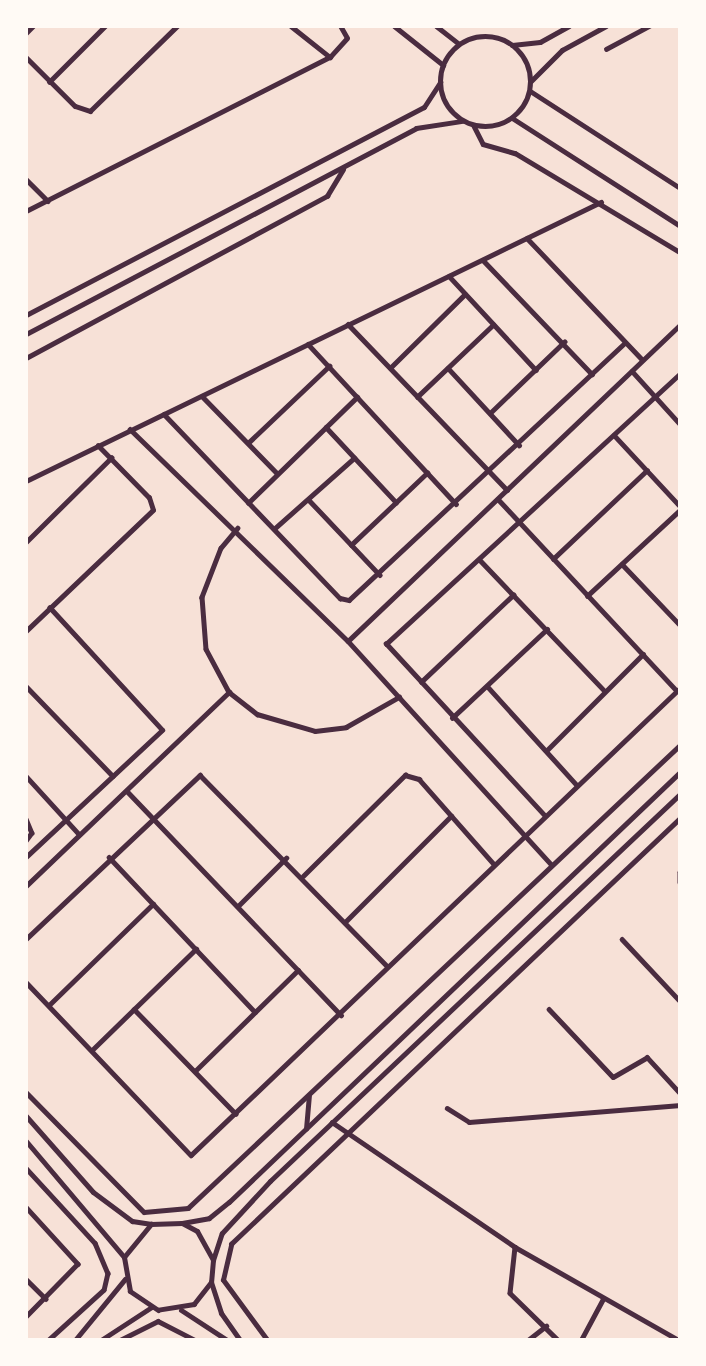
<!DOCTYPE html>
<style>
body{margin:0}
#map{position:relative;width:706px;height:1366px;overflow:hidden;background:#f7e1d7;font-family:Commissioner,sans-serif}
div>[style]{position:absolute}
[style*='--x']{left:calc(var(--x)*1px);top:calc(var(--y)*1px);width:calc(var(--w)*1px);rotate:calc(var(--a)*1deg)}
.minor>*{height:4.5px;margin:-2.25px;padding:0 2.25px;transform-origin:2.25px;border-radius:2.25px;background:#4a2c40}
.tertiary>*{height:5px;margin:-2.5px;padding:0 2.5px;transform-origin:2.5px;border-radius:2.5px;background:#4a2c40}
.tertiary>.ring{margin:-2.5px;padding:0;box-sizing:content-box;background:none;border:5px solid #4a2c40;border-radius:50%}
span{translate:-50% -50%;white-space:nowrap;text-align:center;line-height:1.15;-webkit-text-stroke:7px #fffaf5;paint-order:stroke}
.frame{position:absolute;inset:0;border:28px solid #fffaf5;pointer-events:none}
</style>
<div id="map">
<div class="minor">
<div style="--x:291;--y:26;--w:50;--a:38.5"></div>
<div style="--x:26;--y:33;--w:10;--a:-45"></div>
<div style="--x:606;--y:49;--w:49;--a:-28.1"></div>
<div style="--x:26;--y:57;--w:69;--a:45"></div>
<div style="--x:75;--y:106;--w:16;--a:18"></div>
<div style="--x:90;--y:111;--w:122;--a:-44.3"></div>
<div style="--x:49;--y:82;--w:79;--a:-45"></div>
<div style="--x:474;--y:126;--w:20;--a:63"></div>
<div style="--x:483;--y:144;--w:33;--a:16"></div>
<div style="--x:515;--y:153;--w:192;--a:31"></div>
<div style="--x:26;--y:179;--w:31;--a:45"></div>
<div style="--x:26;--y:211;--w:341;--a:-26.9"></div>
<div style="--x:330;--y:57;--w:25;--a:-48"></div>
<div style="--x:347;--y:38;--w:14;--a:-120"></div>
<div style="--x:527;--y:238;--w:167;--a:46.5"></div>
<div style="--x:483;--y:260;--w:158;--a:46.3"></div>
<div style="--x:449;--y:276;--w:128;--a:47.2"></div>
<div style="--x:348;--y:324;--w:230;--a:46.2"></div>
<div style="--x:308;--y:344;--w:218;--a:47.2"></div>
<div style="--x:26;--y:358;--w:342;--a:-28.3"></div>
<div style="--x:327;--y:196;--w:31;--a:-59"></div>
<div style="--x:390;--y:368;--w:105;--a:-44.6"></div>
<div style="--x:448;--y:368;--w:105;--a:47.3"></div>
<div style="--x:632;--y:371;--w:72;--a:47.8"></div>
<div style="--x:202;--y:396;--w:107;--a:45.8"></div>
<div style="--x:417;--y:397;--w:105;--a:-43.5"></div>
<div style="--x:490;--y:413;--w:103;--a:-43.8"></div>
<div style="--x:164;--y:414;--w:255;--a:46.3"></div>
<div style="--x:340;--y:598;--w:9;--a:13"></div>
<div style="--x:349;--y:600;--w:377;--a:-43"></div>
<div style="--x:326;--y:427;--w:103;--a:47"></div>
<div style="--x:130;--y:429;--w:304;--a:44.2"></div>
<div style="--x:348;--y:641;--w:302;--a:47.7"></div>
<div style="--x:614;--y:435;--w:97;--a:47.1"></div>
<div style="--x:248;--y:443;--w:112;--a:-43.5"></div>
<div style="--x:26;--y:481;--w:639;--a:-25.88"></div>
<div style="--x:498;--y:499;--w:262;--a:47"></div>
<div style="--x:309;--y:500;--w:103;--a:46.6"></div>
<div style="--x:248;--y:503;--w:152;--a:-44.2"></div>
<div style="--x:238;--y:528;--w:26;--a:130"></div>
<div style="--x:221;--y:548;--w:53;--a:111.2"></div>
<div style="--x:202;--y:597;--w:52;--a:85.6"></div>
<div style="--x:206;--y:649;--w:49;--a:61.9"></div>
<div style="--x:229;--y:692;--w:36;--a:38"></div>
<div style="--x:257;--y:714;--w:60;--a:16.3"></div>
<div style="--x:315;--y:731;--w:31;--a:-7"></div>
<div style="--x:346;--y:727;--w:61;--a:-29.5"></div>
<div style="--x:274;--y:529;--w:107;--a:-41.6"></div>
<div style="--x:26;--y:542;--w:120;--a:-44.7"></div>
<div style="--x:351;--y:545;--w:105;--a:-43.5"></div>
<div style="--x:553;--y:559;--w:129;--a:-43.4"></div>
<div style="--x:480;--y:560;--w:180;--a:46.4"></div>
<div style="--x:622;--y:564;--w:84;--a:46.4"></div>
<div style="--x:587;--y:596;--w:127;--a:-42.8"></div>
<div style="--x:26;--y:631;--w:175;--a:-43.6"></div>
<div style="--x:153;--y:510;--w:13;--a:-108"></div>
<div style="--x:149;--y:498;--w:73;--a:-134.4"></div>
<div style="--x:348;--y:641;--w:458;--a:-43.6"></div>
<div style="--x:421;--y:682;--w:127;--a:-43.4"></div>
<div style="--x:26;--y:686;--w:125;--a:46"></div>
<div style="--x:488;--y:687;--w:132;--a:47.8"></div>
<div style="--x:452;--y:718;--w:130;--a:-43.1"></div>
<div style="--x:546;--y:751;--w:137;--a:-45"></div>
<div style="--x:26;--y:776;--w:79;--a:47.6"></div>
<div style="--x:127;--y:791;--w:310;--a:46.3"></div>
<div style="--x:544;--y:815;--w:233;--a:-132.7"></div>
<div style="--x:386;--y:644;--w:399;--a:-42.6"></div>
<div style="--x:26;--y:819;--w:15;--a:67"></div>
<div style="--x:32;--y:833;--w:10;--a:127"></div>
<div style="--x:26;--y:857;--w:186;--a:-43"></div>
<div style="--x:162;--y:730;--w:166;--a:-132.6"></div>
<div style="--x:109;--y:857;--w:213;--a:46.7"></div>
<div style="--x:680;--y:872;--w:10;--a:90"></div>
<div style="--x:303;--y:876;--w:144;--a:-44.7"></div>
<div style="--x:405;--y:775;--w:15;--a:16"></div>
<div style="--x:419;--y:779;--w:112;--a:48.6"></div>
<div style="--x:26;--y:886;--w:281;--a:-43.7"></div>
<div style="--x:238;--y:906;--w:68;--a:-45"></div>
<div style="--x:345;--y:922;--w:150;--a:-45"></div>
<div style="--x:26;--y:939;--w:239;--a:-43.3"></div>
<div style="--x:200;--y:775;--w:267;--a:45.6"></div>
<div style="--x:622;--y:939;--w:85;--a:46.9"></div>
<div style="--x:26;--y:982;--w:239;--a:46.4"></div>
<div style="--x:191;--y:1155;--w:676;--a:-43.68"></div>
<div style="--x:49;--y:1005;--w:145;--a:-44.2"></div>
<div style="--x:134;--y:1009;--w:146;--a:45.8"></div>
<div style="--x:549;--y:1009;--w:93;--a:46.7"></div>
<div style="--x:613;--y:1077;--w:39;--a:-30"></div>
<div style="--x:647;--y:1057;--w:49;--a:47.5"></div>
<div style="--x:92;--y:1050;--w:145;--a:-44.2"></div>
<div style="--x:195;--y:1071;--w:144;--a:-44.4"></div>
<div style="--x:26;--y:1092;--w:168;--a:45.5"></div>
<div style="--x:144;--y:1212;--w:44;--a:-5.2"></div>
<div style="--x:188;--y:1208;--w:676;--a:-43.26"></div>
<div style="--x:447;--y:1108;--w:26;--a:32"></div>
<div style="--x:469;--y:1122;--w:212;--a:-4.6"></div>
<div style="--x:332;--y:1122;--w:222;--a:34.3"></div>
<div style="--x:515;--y:1247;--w:189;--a:29.6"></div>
<div style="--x:306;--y:1129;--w:33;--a:-85"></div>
<div style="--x:26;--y:1168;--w:102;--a:47.4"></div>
<div style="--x:95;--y:1243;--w:33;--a:67"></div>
<div style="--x:108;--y:1273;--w:17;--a:103"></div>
<div style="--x:104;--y:1290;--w:74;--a:137.7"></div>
<div style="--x:26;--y:1207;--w:77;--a:47.6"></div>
<div style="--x:78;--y:1264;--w:74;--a:134.5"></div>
<div style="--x:515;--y:1247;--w:46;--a:96.2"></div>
<div style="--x:510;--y:1293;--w:67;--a:44.4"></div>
<div style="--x:26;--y:1279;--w:28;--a:45"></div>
<div style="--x:120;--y:1340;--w:42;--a:-26.6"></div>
<div style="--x:158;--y:1321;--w:42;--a:27.2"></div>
<div style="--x:267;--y:1340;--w:74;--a:-126.3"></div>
<div style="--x:223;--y:1280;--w:37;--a:-77"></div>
<div style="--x:231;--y:1244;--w:619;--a:-43.49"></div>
<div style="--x:528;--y:1340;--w:23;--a:-38"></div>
<div style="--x:581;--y:1340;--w:47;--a:-61.8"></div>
</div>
<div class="tertiary">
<div style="--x:394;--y:26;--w:63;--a:38.5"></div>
<div style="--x:436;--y:26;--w:29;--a:38"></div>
<div class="ring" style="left:440px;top:36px;width:85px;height:85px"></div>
<div style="--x:512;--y:45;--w:28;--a:-6"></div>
<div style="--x:540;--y:42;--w:33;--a:-29"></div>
<div style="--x:531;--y:81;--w:44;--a:-45"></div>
<div style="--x:562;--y:50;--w:50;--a:-28.6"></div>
<div style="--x:530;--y:91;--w:179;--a:32.9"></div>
<div style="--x:512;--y:118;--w:200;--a:32.7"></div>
<div style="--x:26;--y:315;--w:449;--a:-27.6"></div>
<div style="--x:424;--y:107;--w:30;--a:-57"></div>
<div style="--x:26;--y:334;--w:441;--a:-27.8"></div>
<div style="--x:416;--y:128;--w:47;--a:-8.7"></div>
<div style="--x:26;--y:1116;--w:101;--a:48.6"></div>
<div style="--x:93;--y:1192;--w:49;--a:36.6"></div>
<div style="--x:132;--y:1221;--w:18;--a:9"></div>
<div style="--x:26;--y:1141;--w:152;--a:49.8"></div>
<div style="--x:182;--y:1223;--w:27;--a:-10"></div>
<div style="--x:209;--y:1218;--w:26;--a:-39"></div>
<div style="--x:229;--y:1202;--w:623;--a:-43.63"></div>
<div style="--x:213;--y:1260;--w:28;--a:-72"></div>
<div style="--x:222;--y:1233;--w:71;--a:-47.3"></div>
<div style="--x:270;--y:1181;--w:564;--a:-43.35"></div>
<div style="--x:211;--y:1282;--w:28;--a:128"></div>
<div style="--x:194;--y:1304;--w:36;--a:171"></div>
<div style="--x:158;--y:1310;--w:34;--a:-146"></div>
<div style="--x:130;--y:1291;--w:35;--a:-100"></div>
<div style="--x:124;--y:1257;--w:43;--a:-50.7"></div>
<div style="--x:151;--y:1224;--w:31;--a:-2"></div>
<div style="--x:182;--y:1223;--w:17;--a:28"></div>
<div style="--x:197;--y:1231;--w:33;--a:61"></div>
<div style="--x:213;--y:1260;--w:22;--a:95"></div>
<div style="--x:211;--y:1282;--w:33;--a:72"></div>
<div style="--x:221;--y:1313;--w:33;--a:55"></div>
<div style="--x:181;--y:1310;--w:55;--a:33.1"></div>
<div style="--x:75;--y:1340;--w:79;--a:-50.7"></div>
<div style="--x:101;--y:1340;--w:59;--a:-33.1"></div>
</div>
<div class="frame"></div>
</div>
